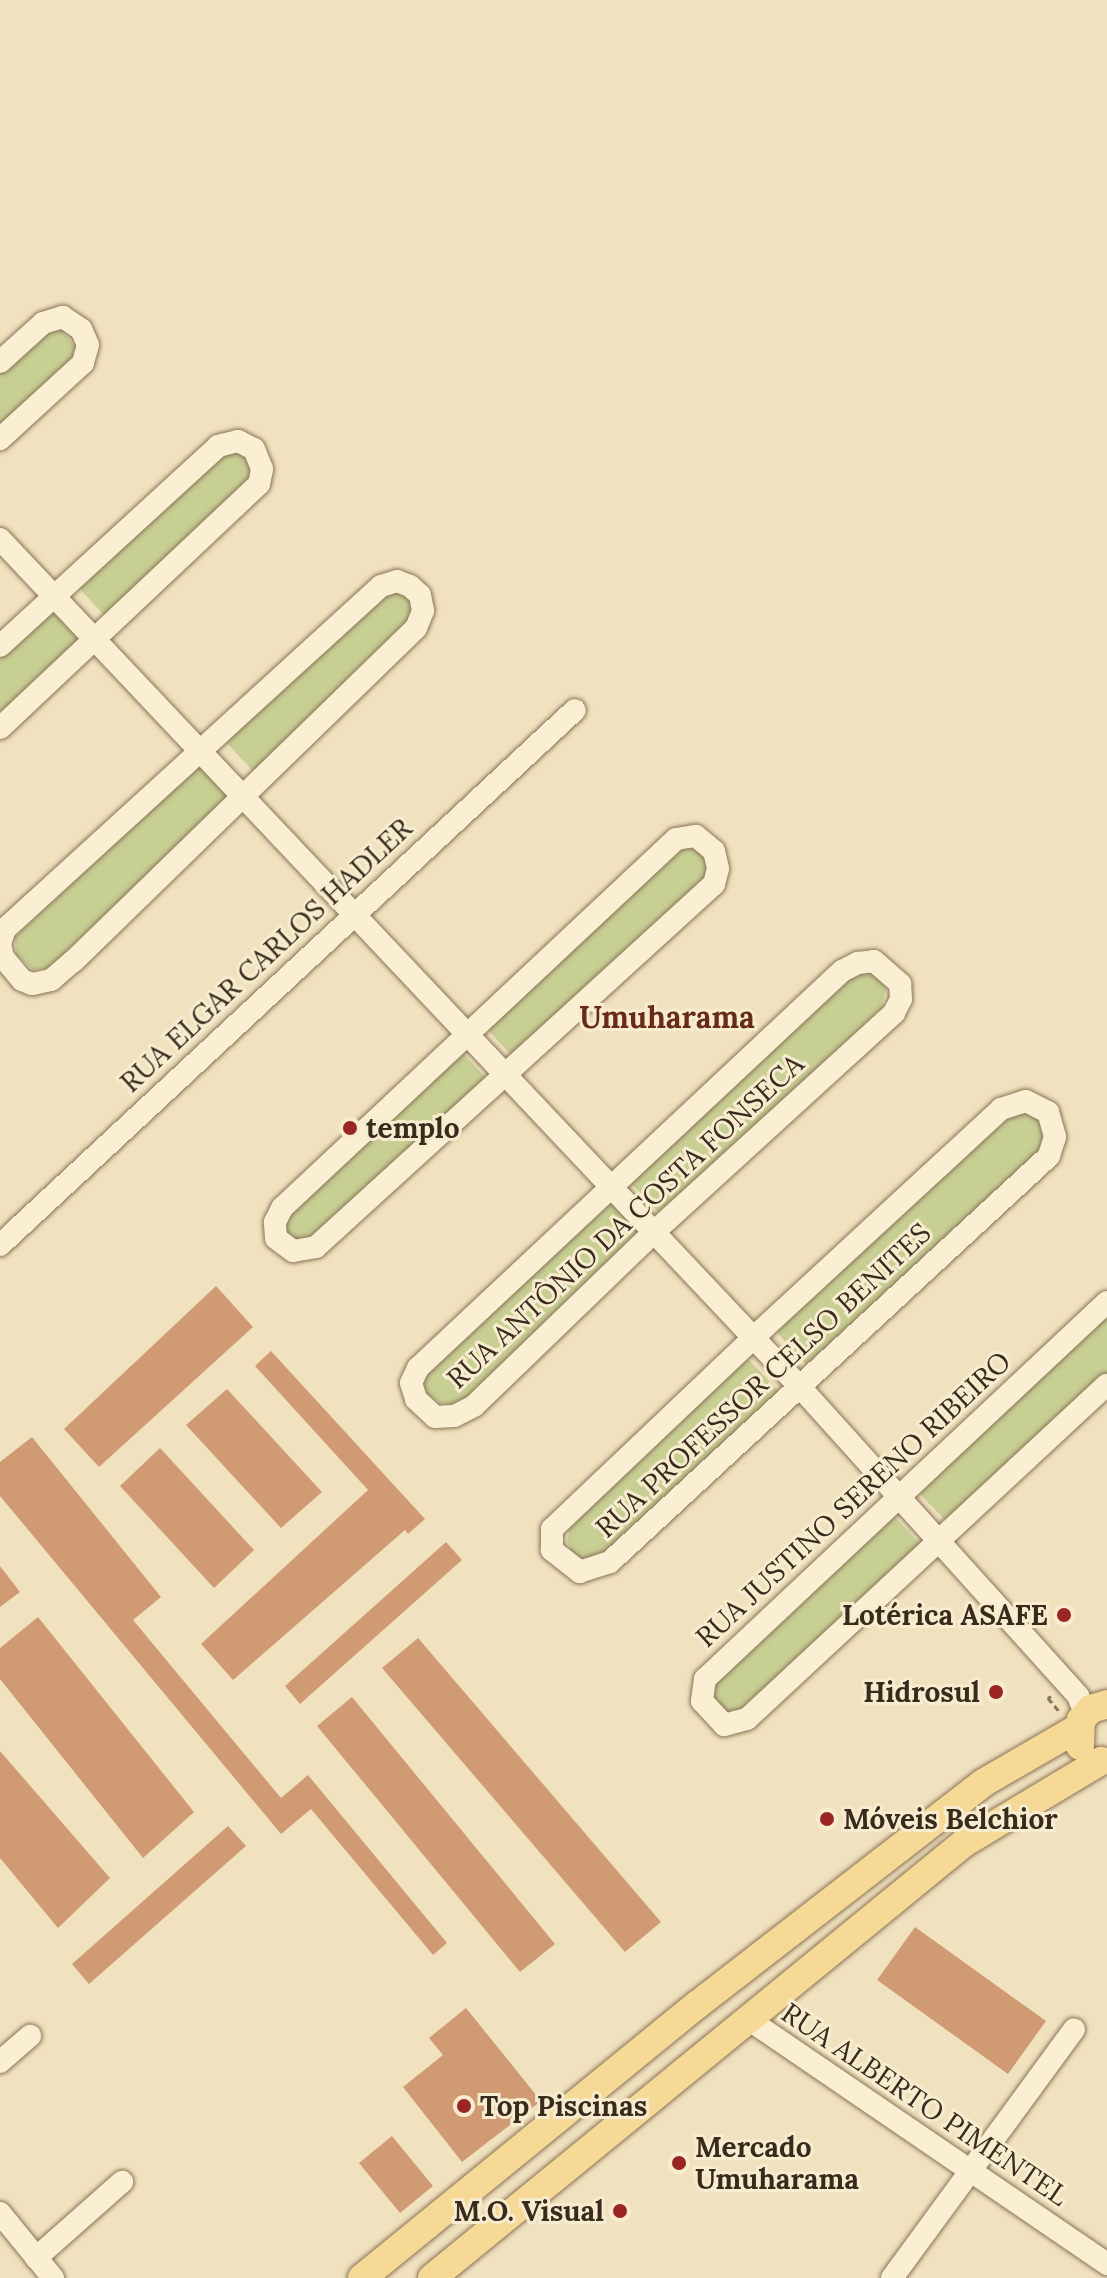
<!DOCTYPE html>
<meta charset="utf-8">
<style>
body{margin:0}
#map{position:relative;width:1107px;height:2278px;overflow:hidden;background:#f0e2bf;font-family:Lora,serif}
div>[style]{position:absolute}
[style*='--x']{left:calc(var(--x)*1px);top:calc(var(--y)*1px);width:calc(var(--w)*1px);rotate:calc(var(--a)*1deg)}
.green>*{inset:0;background:#c7cf93}
.building>*{inset:0;background:#d09b73}
.path>*{height:3px;margin-top:-1.5px;transform-origin:0;background:repeating-linear-gradient(90deg,#8a7357 0 6px,transparent 0 10px)}
.roads{filter:drop-shadow(0 0 2px #8a7357) drop-shadow(0 0 2px #8a7357)}
.minor>*{height:22px;margin:-11px;padding:0 11px;transform-origin:11px;border-radius:11px;background:#fbefd3}
.major>*{height:28px;margin:-14px;padding:0 14px;transform-origin:14px;border-radius:14px;background:#f6d995}
.dots>*{width:22px;height:22px;translate:-50% -50%;box-sizing:border-box;border:4px solid #f7eccf;border-radius:50%}
span{translate:-50% -50%;white-space:nowrap;text-align:center;line-height:1.15;-webkit-text-stroke:6px #f7eccf;paint-order:stroke}
.street-label{font-size:28px;color:#392a1c}
.poi-label{font-size:28px;color:#392a1c;font-weight:700}
.left{translate:0 -50%;text-align:left}
.right{translate:-100% -50%;text-align:right}
.neighbourhood-label{font-size:30px;color:#682b19;font-weight:700}
</style>
<div id="map">
<div class="green">
<div style="clip-path:polygon(60px 328px,75px 346px,73px 361px,0 429px,0 373px,47px 329px)"></div>
<div style="clip-path:polygon(236px 448px,248px 455px,252px 480px,106px 617px,77px 586px,219px 453px)"></div>
<div style="clip-path:polygon(400px 589px,410px 599px,412px 614px,407px 627px,253px 771px,223px 739px,380px 593px)"></div>
<div style="clip-path:polygon(50px 608px,81px 640px,0 718px,0 655px)"></div>
<div style="clip-path:polygon(198px 765px,229px 798px,49px 968px,33px 970px,16px 954px,15px 937px)"></div>
<div style="clip-path:polygon(696px 844px,708px 855px,712px 870px,704px 884px,515px 1059px,485px 1027px,680px 846px)"></div>
<div style="clip-path:polygon(872px 971px,887px 982px,882px 1008px,660px 1214px,627px 1179px,847px 976px)"></div>
<div style="clip-path:polygon(458px 1048px,487px 1079px,314px 1242px,294px 1245px,281px 1236px,288px 1209px)"></div>
<div style="clip-path:polygon(1026px 1108px,1041px 1120px,1043px 1142px,1038px 1152px,808px 1366px,775px 1330px,1005px 1116px)"></div>
<div style="clip-path:polygon(608px 1196px,642px 1232px,466px 1398px,455px 1404px,440px 1403px,422px 1390px,425px 1368px)"></div>
<div style="clip-path:polygon(1107px 1311px,1107px 1375px,949px 1524px,917px 1491px)"></div>
<div style="clip-path:polygon(747px 1358px,779px 1391px,604px 1556px,587px 1561px,573px 1554px,567px 1542px,570px 1525px)"></div>
<div style="clip-path:polygon(892px 1514px,922px 1546px,744px 1712px,728px 1714px,711px 1697px,714px 1680px)"></div>
</div>
<div class="building">
<div style="clip-path:polygon(216px 1286px,253px 1327px,99px 1467px,64px 1429px)"></div>
<div style="clip-path:polygon(271px 1351px,425px 1519px,408px 1534px,405px 1530px,233px 1680px,201px 1644px,368px 1490px,255px 1366px)"></div>
<div style="clip-path:polygon(227px 1389px,322px 1492px,281px 1528px,186px 1425px)"></div>
<div style="clip-path:polygon(32px 1437px,161px 1597px,133px 1620px,281px 1798px,308px 1775px,447px 1943px,433px 1955px,311px 1809px,281px 1834px,0 1496px,0 1462px)"></div>
<div style="clip-path:polygon(160px 1448px,254px 1550px,214px 1588px,120px 1486px)"></div>
<div style="clip-path:polygon(446px 1542px,462px 1560px,300px 1704px,285px 1686px)"></div>
<div style="clip-path:polygon(0 1566px,20px 1592px,0 1607px)"></div>
<div style="clip-path:polygon(38px 1617px,194px 1812px,143px 1858px,0 1679px,0 1648px)"></div>
<div style="clip-path:polygon(418px 1638px,661px 1922px,625px 1952px,382px 1668px)"></div>
<div style="clip-path:polygon(352px 1697px,555px 1944px,520px 1972px,317px 1726px)"></div>
<div style="clip-path:polygon(0 1751px,110px 1878px,58px 1928px,0 1858px)"></div>
<div style="clip-path:polygon(228px 1826px,246px 1846px,89px 1984px,72px 1964px)"></div>
<div style="clip-path:polygon(915px 1927px,1046px 2021px,1008px 2074px,877px 1980px)"></div>
<div style="clip-path:polygon(466px 2008px,541px 2101px,462px 2162px,403px 2087px,443px 2055px,429px 2038px)"></div>
<div style="clip-path:polygon(392px 2136px,433px 2186px,400px 2213px,359px 2163px)"></div>
</div>
<div class="path">
<div style="--x:1051;--y:1696;--w:4;--a:146"></div>
<div style="--x:1048;--y:1698;--w:17;--a:50"></div>
</div>
<div class="roads">
<div class="minor">
<div style="--x:0;--y:362;--w:58;--a:-42.2"></div>
<div style="--x:43;--y:323;--w:21;--a:-17"></div>
<div style="--x:63;--y:317;--w:22;--a:34"></div>
<div style="--x:81;--y:329;--w:17;--a:66"></div>
<div style="--x:88;--y:345;--w:19;--a:106"></div>
<div style="--x:83;--y:363;--w:113;--a:137.5"></div>
<div style="--x:0;--y:539;--w:1166;--a:46.67"></div>
<div style="--x:800;--y:1387;--w:416;--a:48"></div>
<div style="--x:1078;--y:1696;--w:18;--a:68"></div>
<div style="--x:397;--y:581;--w:14;--a:21"></div>
<div style="--x:410;--y:586;--w:13;--a:42"></div>
<div style="--x:420;--y:595;--w:16;--a:79"></div>
<div style="--x:423;--y:611;--w:18;--a:112"></div>
<div style="--x:416;--y:628;--w:478;--a:135.8"></div>
<div style="--x:73;--y:961;--w:29;--a:139"></div>
<div style="--x:51;--y:980;--w:19;--a:168"></div>
<div style="--x:32;--y:984;--w:11;--a:-158"></div>
<div style="--x:22;--y:980;--w:30;--a:-130"></div>
<div style="--x:3;--y:957;--w:13;--a:-103"></div>
<div style="--x:0;--y:944;--w:16;--a:-72"></div>
<div style="--x:5;--y:929;--w:509;--a:-42.37"></div>
<div style="--x:381;--y:586;--w:17;--a:-17"></div>
<div style="--x:0;--y:646;--w:296;--a:-42.5"></div>
<div style="--x:218;--y:446;--w:21;--a:-14"></div>
<div style="--x:238;--y:441;--w:18;--a:27"></div>
<div style="--x:254;--y:449;--w:22;--a:68"></div>
<div style="--x:262;--y:469;--w:15;--a:101"></div>
<div style="--x:259;--y:484;--w:356;--a:136.7"></div>
<div style="--x:696;--y:836;--w:23;--a:40"></div>
<div style="--x:714;--y:851;--w:18;--a:77"></div>
<div style="--x:718;--y:869;--w:16;--a:105"></div>
<div style="--x:714;--y:884;--w:539;--a:137.63"></div>
<div style="--x:316;--y:1247;--w:23;--a:170"></div>
<div style="--x:293;--y:1251;--w:21;--a:-143"></div>
<div style="--x:276;--y:1238;--w:16;--a:-94"></div>
<div style="--x:275;--y:1222;--w:16;--a:-63"></div>
<div style="--x:282;--y:1208;--w:540;--a:-43.12"></div>
<div style="--x:676;--y:839;--w:20;--a:-9"></div>
<div style="--x:874;--y:961;--w:35;--a:41"></div>
<div style="--x:900;--y:984;--w:15;--a:86"></div>
<div style="--x:901;--y:999;--w:16;--a:117"></div>
<div style="--x:894;--y:1013;--w:326;--a:137.6"></div>
<div style="--x:653;--y:1233;--w:249;--a:136"></div>
<div style="--x:474;--y:1406;--w:22;--a:153"></div>
<div style="--x:454;--y:1416;--w:19;--a:177"></div>
<div style="--x:435;--y:1417;--w:26;--a:-137"></div>
<div style="--x:416;--y:1399;--w:17;--a:-107"></div>
<div style="--x:411;--y:1383;--w:17;--a:-65"></div>
<div style="--x:418;--y:1368;--w:581;--a:-43.12"></div>
<div style="--x:842;--y:971;--w:18;--a:-27"></div>
<div style="--x:858;--y:963;--w:16;--a:-7"></div>
<div style="--x:1026;--y:1101;--w:25;--a:27"></div>
<div style="--x:1048;--y:1112;--w:26;--a:74"></div>
<div style="--x:1055;--y:1137;--w:20;--a:108"></div>
<div style="--x:1049;--y:1156;--w:598;--a:137.24"></div>
<div style="--x:610;--y:1562;--w:32;--a:162"></div>
<div style="--x:580;--y:1572;--w:36;--a:-142"></div>
<div style="--x:552;--y:1550;--w:21;--a:-90"></div>
<div style="--x:552;--y:1529;--w:277;--a:-43.5"></div>
<div style="--x:753;--y:1338;--w:338;--a:-42.7"></div>
<div style="--x:1001;--y:1109;--w:26;--a:-18"></div>
<div style="--x:0;--y:1245;--w:785;--a:-42.94"></div>
<div style="--x:1107;--y:1302;--w:551;--a:136.84"></div>
<div style="--x:705;--y:1679;--w:22;--a:98"></div>
<div style="--x:702;--y:1701;--w:33;--a:47"></div>
<div style="--x:724;--y:1725;--w:24;--a:-15"></div>
<div style="--x:747;--y:1719;--w:491;--a:-42.9"></div>
<div style="--x:748;--y:2019;--w:435;--a:34.3"></div>
<div style="--x:0;--y:2062;--w:40;--a:-41"></div>
<div style="--x:0;--y:2213;--w:84;--a:50.8"></div>
<div style="--x:36;--y:2258;--w:115;--a:-41.5"></div>
<div style="--x:892;--y:2278;--w:308;--a:-53.8"></div>
</div>
<div class="major">
<div style="--x:1080;--y:1746;--w:26;--a:-88"></div>
<div style="--x:1081;--y:1720;--w:15;--a:-48"></div>
<div style="--x:1091;--y:1709;--w:17;--a:-17"></div>
<div style="--x:362;--y:2278;--w:432;--a:-39.2"></div>
<div style="--x:697;--y:2005;--w:362;--a:-37.8"></div>
<div style="--x:983;--y:1783;--w:110;--a:-30.1"></div>
<div style="--x:432;--y:2278;--w:687;--a:-39.27"></div>
<div style="--x:964;--y:1843;--w:160;--a:-30.9"></div>
</div>
</div>
<div class="dots">
<div style="left:350px;top:1128px;background:#9c2523"></div>
<div style="left:1064px;top:1615px;background:#9c2523"></div>
<div style="left:996px;top:1692px;background:#9c2523"></div>
<div style="left:827px;top:1819px;background:#9c2523"></div>
<div style="left:464px;top:2106px;background:#9c2523"></div>
<div style="left:679px;top:2163px;background:#9c2523"></div>
<div style="left:620px;top:2211px;background:#9c2523"></div>
</div>
<div class="street-label">
<span style="left:266px;top:955px;rotate:-43deg">RUA ELGAR CARLOS HADLER</span>
<span style="left:625px;top:1221px;rotate:-43deg">RUA ANTÔNIO DA COSTA FONSECA</span>
<span style="left:763px;top:1380px;rotate:-43deg">RUA PROFESSOR CELSO BENITES</span>
<span style="left:853px;top:1499px;rotate:-43deg">RUA JUSTINO SERENO RIBEIRO</span>
<span style="left:925px;top:2104px;rotate:34deg">RUA ALBERTO PIMENTEL</span>
</div>
<div class="poi-label">
<span class="left" style="left:366px;top:1128px">templo</span>
<span class="right" style="left:1048px;top:1615px">Lotérica ASAFE</span>
<span class="right" style="left:980px;top:1692px">Hidrosul</span>
<span class="left" style="left:843px;top:1819px">Móveis Belchior</span>
<span class="left" style="left:480px;top:2106px">Top Piscinas</span>
<span class="left" style="left:695px;top:2163px">Mercado<br>Umuharama</span>
<span class="right" style="left:604px;top:2211px">M.O. Visual</span>
</div>
<div class="neighbourhood-label">
<span style="left:667px;top:1017px">Umuharama</span>
</div>
</div>
